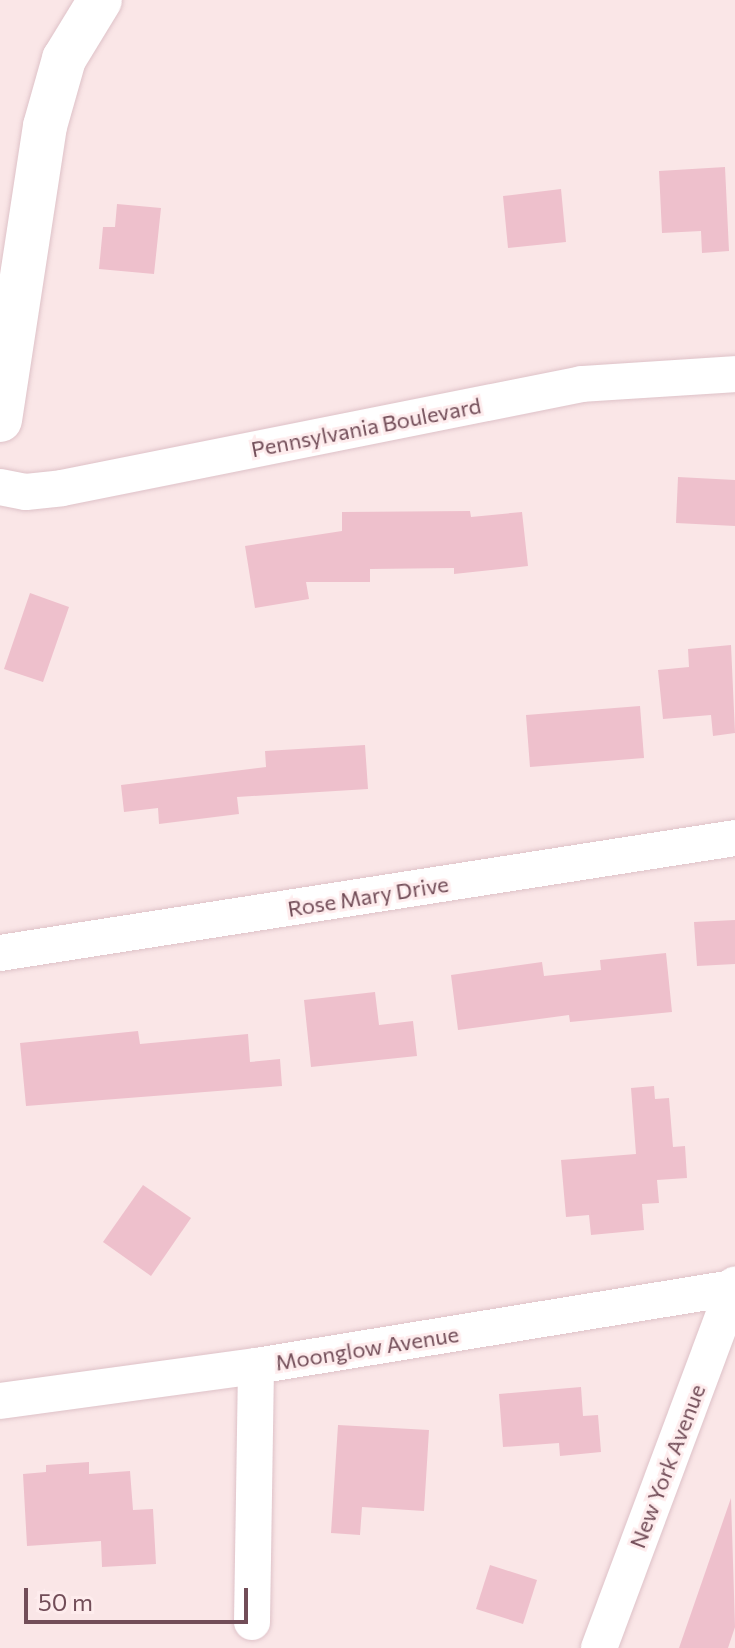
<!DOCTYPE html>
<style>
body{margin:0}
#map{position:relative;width:735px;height:1648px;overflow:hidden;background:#fae6e7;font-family:Commissioner,sans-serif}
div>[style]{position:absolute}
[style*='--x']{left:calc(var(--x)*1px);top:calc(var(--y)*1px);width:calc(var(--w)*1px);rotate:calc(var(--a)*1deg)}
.building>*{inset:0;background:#eec0cc}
.roads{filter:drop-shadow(0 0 2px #dec2c8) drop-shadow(0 0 2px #dec2c8)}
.street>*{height:36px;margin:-18px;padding:0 18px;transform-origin:18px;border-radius:18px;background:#fff}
.secondary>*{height:44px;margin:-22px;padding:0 22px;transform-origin:22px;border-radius:22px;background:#fff}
span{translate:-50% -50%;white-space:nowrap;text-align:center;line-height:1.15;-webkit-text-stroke:6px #feeced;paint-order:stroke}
.street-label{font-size:22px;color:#724d58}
.scale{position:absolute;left:24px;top:1588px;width:224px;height:36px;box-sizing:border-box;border:4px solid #724d58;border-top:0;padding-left:10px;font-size:24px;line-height:28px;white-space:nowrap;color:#724d58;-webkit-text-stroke:6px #feeced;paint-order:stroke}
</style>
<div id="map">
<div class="building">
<div style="clip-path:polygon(725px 167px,729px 251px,702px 253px,701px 231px,662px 233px,659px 171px)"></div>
<div style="clip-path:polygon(561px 189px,566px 242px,508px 248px,503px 196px)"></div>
<div style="clip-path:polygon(117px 204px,161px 208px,154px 274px,99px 269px,103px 227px,115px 227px)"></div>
<div style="clip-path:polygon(678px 477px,735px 480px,735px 526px,676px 523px)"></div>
<div style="clip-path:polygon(470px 511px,471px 517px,522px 512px,528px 566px,454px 574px,454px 568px,370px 569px,370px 582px,306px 582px,309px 599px,255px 608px,245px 546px,342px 531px,342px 512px)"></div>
<div style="clip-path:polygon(30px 593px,69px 607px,43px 682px,4px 669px)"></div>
<div style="clip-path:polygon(731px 645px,735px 733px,713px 736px,711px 715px,663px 719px,658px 670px,689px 667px,688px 649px)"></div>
<div style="clip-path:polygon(640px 706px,644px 758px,530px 767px,526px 715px)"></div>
<div style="clip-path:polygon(365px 745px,368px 789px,237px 797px,239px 814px,159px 824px,158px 808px,124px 812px,121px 785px,266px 767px,265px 751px)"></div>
<div style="clip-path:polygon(735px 920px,735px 964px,697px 966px,694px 922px)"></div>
<div style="clip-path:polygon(666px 953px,672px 1012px,570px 1022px,569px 1015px,458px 1030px,451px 975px,542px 962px,544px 976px,601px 970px,600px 960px)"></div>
<div style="clip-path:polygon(375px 992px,379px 1025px,413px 1021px,417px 1056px,311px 1067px,304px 1000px)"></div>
<div style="clip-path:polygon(138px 1031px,140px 1044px,248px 1034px,250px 1062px,280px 1059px,282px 1086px,26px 1106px,20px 1043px)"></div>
<div style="clip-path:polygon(654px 1086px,655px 1099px,669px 1098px,673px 1147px,685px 1146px,687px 1178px,657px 1180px,659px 1203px,642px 1204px,644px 1230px,591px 1235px,589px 1215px,566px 1217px,561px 1160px,636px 1154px,631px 1088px)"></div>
<div style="clip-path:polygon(143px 1185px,191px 1218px,151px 1276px,103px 1242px)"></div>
<div style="clip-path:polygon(581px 1387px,583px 1416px,598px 1415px,601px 1452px,560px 1456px,559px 1443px,503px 1447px,499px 1394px)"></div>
<div style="clip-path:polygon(338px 1425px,429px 1430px,424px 1511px,362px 1507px,360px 1535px,331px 1533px)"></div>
<div style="clip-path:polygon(89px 1462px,89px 1474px,130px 1471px,133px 1510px,153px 1509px,156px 1564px,102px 1567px,101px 1541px,27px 1546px,23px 1474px,46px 1472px,46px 1465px)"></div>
<div style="clip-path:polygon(731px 1498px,735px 1627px,728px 1648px,679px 1648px)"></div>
<div style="clip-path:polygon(490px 1565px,537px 1580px,523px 1624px,476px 1609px)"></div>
</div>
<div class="roads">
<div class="street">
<div style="--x:0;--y:487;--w:26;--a:11"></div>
<div style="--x:26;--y:492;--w:36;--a:-6"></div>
<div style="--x:62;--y:488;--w:530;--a:-11.31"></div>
<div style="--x:582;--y:384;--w:153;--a:-3.7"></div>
<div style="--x:0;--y:953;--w:744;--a:-8.89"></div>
<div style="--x:0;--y:1401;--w:258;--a:-7.8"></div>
<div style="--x:256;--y:1366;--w:484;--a:-9.3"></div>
<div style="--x:252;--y:1622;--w:256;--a:-89.1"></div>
<div style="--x:599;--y:1648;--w:388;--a:-69.5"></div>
</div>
<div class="secondary">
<div style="--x:0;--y:420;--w:297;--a:-81.3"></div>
<div style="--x:45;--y:126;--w:70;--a:-74.2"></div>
<div style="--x:64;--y:59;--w:69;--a:-58.6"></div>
</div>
</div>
<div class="street-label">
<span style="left:366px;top:427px;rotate:-11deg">Pennsylvania Boulevard</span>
<span style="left:368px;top:896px;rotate:-9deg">Rose Mary Drive</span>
<span style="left:367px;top:1348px;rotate:-9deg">Moonglow Avenue</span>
<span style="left:667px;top:1466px;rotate:-69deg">New York Avenue</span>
</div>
<div class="scale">50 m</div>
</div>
